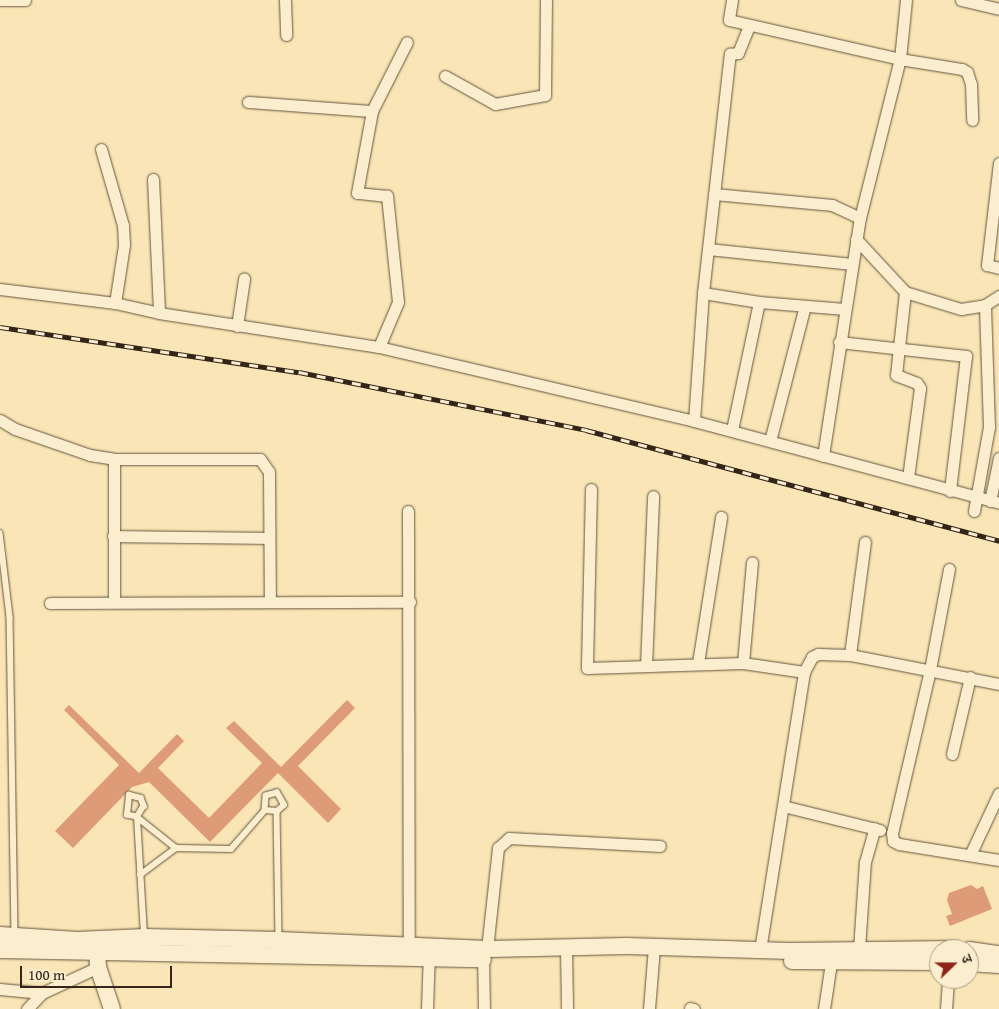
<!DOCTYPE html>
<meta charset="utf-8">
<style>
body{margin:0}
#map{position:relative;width:999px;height:1009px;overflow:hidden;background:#f9e5b5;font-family:"Gentium Book Plus","Noto Serif Devanagari",serif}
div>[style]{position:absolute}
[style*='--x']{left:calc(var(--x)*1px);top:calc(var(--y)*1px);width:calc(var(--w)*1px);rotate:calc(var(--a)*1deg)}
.building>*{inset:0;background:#de9b77}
.roads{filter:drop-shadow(0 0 1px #64553e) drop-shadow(0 0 1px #64553e)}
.lane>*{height:5.5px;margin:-2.75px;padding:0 2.75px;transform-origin:2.75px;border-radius:2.75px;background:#fbeecf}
.street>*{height:11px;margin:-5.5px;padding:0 5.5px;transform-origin:5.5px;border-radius:5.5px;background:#fbeecf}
.secondary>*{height:16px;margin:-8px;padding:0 8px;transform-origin:8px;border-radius:8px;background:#fbeecf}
.rail>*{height:5px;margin-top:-2.5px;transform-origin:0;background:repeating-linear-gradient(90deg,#fbeecf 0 9px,#332517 0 18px);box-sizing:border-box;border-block:1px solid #332517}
span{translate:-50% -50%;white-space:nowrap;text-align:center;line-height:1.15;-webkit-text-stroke:4px #fbeecf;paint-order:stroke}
.north{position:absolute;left:929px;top:939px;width:50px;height:50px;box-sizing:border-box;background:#fbeecf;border:1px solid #ab9e85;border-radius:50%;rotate:68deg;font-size:14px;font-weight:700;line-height:20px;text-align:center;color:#332517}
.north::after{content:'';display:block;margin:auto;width:18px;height:22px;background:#8f2418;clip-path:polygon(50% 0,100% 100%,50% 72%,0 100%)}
.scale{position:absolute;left:20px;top:966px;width:152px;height:22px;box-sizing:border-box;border:2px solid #332517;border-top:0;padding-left:6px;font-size:15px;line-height:18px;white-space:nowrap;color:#332517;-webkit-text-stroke:4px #fbeecf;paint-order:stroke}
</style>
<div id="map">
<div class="building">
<div style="clip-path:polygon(347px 700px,355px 708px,298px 766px,341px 809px,328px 823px,278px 773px,210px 842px,149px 782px,132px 787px,73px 848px,55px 831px,119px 765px,64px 710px,69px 705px,139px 773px,177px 734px,184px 741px,158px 768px,209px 818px,262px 763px,226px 728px,234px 721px,281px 767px)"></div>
<div style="clip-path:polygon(971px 885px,977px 889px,983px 886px,992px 909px,950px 926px,946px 916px,952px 914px,947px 900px,949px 893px)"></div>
</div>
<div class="roads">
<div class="lane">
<div style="--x:0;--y:533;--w:85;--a:83.2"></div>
<div style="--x:10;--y:617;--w:316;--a:89.1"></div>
<div style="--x:277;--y:811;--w:127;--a:89.1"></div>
<div style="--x:140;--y:875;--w:45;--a:-36.9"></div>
<div style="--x:176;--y:848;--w:55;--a:1"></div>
<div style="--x:231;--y:849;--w:52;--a:-48.9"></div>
<div style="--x:265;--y:810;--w:12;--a:5"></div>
<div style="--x:277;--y:811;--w:9;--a:-41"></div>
<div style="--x:284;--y:805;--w:14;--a:-120"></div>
<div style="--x:277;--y:793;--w:11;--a:165"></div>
<div style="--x:266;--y:796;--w:14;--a:94"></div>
<div style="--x:144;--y:935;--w:118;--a:-93.4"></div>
<div style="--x:137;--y:817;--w:10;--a:-169"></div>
<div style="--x:127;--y:815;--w:20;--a:-84"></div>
<div style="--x:129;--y:795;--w:12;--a:14"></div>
<div style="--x:141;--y:798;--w:9;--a:69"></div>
<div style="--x:144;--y:806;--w:13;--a:122"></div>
<div style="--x:137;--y:817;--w:50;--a:38.5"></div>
</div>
<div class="street">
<div style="--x:0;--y:0;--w:25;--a:0"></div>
<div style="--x:285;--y:0;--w:35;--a:88"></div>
<div style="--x:732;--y:0;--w:20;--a:99"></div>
<div style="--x:729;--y:20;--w:175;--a:12.8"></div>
<div style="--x:900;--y:59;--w:63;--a:9.2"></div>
<div style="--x:962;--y:69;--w:6;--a:31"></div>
<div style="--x:967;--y:72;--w:13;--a:72"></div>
<div style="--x:971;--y:84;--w:36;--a:88"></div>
<div style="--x:961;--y:0;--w:39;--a:13"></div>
<div style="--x:445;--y:76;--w:57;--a:29.2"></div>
<div style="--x:495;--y:104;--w:51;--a:-10.2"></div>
<div style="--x:545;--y:95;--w:95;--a:-89.4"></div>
<div style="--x:248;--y:102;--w:124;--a:4.2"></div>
<div style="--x:101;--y:149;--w:79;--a:73.9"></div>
<div style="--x:123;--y:225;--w:20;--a:87"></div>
<div style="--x:124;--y:245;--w:59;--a:98.8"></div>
<div style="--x:999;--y:163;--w:103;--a:96.7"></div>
<div style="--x:987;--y:265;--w:12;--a:14"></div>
<div style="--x:153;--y:179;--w:134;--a:87.4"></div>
<div style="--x:714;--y:194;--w:119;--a:5.3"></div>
<div style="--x:832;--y:205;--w:31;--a:25"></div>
<div style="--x:856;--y:239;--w:72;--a:47.2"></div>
<div style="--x:905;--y:292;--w:59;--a:16.9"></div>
<div style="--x:961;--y:309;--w:24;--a:-9"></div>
<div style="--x:985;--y:305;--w:17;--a:-33"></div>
<div style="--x:708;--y:249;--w:145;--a:5.9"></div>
<div style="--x:0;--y:289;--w:116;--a:6.9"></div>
<div style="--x:115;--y:303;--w:45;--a:12.8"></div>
<div style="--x:159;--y:313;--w:223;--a:8.8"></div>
<div style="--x:379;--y:347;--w:324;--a:13.2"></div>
<div style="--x:694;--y:421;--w:128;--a:-86"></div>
<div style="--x:703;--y:293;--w:241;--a:-83.6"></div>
<div style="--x:730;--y:54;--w:8;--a:-7"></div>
<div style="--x:738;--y:53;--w:29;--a:-68"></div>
<div style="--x:905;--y:292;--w:83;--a:96.2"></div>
<div style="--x:896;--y:375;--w:22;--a:21"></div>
<div style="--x:917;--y:383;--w:6;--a:59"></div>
<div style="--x:920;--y:388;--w:91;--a:97.6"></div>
<div style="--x:703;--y:293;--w:57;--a:9.1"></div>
<div style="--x:759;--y:302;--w:86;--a:4.7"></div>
<div style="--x:237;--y:326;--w:48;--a:-81.5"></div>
<div style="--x:839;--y:342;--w:128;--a:6.3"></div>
<div style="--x:966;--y:356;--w:136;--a:96.8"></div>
<div style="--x:379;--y:347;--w:49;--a:-67.1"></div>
<div style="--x:398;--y:302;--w:107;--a:-95.9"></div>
<div style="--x:387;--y:196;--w:30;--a:-174"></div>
<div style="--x:357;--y:193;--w:83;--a:-79.6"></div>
<div style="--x:372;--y:111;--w:77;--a:-63.1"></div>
<div style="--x:0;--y:420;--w:17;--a:31"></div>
<div style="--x:15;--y:429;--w:79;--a:19.1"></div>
<div style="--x:90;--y:455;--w:24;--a:9"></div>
<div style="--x:114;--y:459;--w:143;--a:90"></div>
<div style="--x:694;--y:421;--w:316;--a:15"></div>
<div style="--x:732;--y:430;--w:131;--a:-78.1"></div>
<div style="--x:770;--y:441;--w:139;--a:-75.5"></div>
<div style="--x:823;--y:456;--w:241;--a:-81.2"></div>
<div style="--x:860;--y:218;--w:164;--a:-75.9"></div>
<div style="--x:900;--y:59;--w:59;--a:-84.2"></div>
<div style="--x:114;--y:459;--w:146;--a:0"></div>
<div style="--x:260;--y:459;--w:16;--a:55"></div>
<div style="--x:269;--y:472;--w:130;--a:89.6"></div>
<div style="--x:591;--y:489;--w:179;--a:91.3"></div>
<div style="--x:587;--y:668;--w:156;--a:-1.8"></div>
<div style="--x:743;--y:663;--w:62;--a:8.4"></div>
<div style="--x:804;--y:672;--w:17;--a:-62"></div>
<div style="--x:812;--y:657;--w:7;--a:-27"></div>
<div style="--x:818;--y:654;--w:32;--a:2"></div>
<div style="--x:990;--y:501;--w:44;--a:-78.2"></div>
<div style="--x:408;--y:511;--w:435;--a:89.9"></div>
<div style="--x:974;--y:511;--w:85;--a:-79.9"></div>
<div style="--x:989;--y:427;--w:122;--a:-91.9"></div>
<div style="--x:113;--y:536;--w:155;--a:0.7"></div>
<div style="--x:865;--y:542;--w:114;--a:97.6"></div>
<div style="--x:850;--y:655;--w:152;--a:11"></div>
<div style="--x:949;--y:569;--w:103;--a:100.7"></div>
<div style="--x:930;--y:670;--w:167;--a:103.1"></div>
<div style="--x:892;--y:833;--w:8;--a:83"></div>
<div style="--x:893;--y:841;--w:7;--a:27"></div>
<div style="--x:899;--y:844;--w:101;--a:9.1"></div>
<div style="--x:50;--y:603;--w:360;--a:-0.2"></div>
<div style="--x:698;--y:663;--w:148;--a:-81"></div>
<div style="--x:743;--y:663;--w:101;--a:-84.9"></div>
<div style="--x:646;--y:666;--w:170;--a:-87.6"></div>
<div style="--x:952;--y:754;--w:79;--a:-76.8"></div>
<div style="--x:783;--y:806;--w:100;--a:13.9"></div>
<div style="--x:970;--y:855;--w:68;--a:-64.9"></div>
<div style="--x:487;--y:949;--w:102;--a:-83.8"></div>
<div style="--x:498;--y:848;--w:15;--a:-42"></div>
<div style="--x:509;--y:838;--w:151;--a:3"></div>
<div style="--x:566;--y:949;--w:60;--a:89"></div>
<div style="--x:859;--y:949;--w:87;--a:-86.1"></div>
<div style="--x:865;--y:862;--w:35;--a:-74"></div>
<div style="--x:760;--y:950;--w:281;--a:-81"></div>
<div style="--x:483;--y:953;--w:56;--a:89"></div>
<div style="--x:0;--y:989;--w:42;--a:5.4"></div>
<div style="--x:42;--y:993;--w:62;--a:-24.9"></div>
<div style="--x:690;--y:1008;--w:4;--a:14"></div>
<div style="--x:27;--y:1009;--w:22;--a:-47"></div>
<div style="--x:427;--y:1009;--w:58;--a:-88"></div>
<div style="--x:649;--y:1009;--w:62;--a:-85.4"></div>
<div style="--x:824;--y:1009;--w:54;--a:-81.4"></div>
<div style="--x:946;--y:1009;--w:30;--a:-86"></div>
</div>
<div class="secondary">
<div style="--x:0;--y:935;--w:77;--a:3.7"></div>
<div style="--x:77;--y:940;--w:68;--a:-2.5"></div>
<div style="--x:145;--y:937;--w:134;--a:1.3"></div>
<div style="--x:279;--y:940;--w:208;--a:2.5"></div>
<div style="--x:487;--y:949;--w:140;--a:-1.2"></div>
<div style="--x:627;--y:946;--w:163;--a:1.8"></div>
<div style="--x:790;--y:951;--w:165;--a:-0.7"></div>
<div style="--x:97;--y:941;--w:26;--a:88"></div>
<div style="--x:98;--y:967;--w:44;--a:71.6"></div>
<div style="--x:0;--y:950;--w:483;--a:1.1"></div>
<div style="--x:969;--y:950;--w:30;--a:8"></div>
<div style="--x:792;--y:961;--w:147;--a:0.4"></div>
<div style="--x:969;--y:963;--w:30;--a:4"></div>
</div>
</div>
<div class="rail">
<div style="--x:0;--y:327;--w:302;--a:8.6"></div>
<div style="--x:299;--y:372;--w:293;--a:11.4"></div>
<div style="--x:586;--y:430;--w:428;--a:15"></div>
</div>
<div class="north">उ</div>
<div class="scale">100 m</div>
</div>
